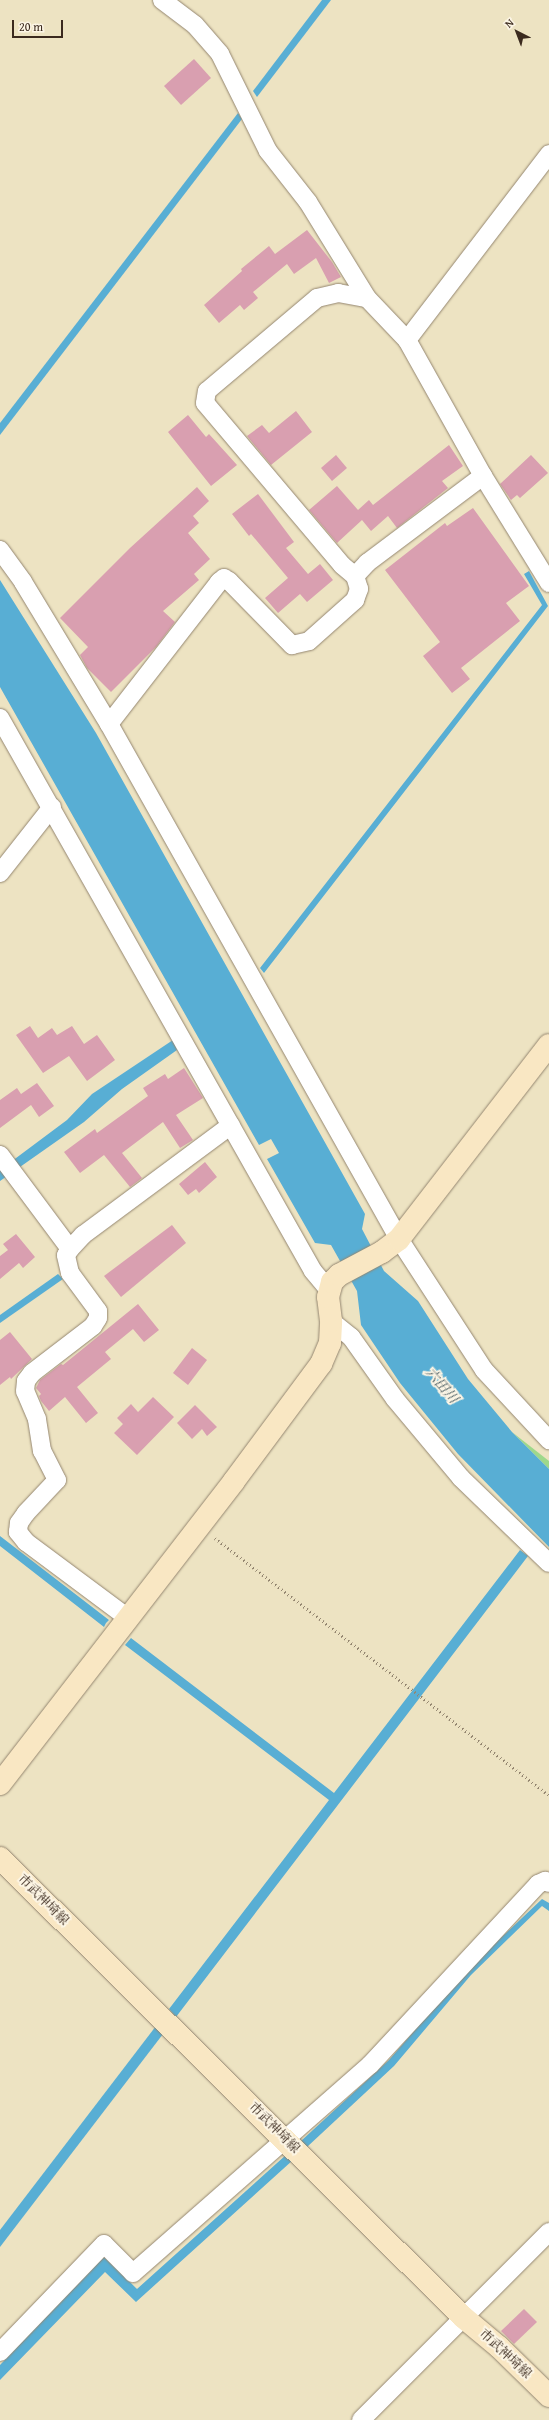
<!DOCTYPE html>
<meta charset="utf-8">
<style>
body{margin:0}
#map{position:relative;width:549px;height:2420px;overflow:hidden;background:#ede3c2;font-family:"Gentium Book Plus","Noto Serif JP",serif}
div>[style]{position:absolute}
[style*='--x']{left:calc(var(--x)*1px);top:calc(var(--y)*1px);width:calc(var(--w)*1px);rotate:calc(var(--a)*1deg)}
.green>*{inset:0;background:#9ed88b}
.water>*{inset:0;background:#58aed4}
.building>*{inset:0;background:#d99fb0}
.path>*{height:2.5px;margin-top:-1.25px;transform-origin:0;background:repeating-linear-gradient(90deg,#948670 0 1px,transparent 0 4px)}
.roads{filter:drop-shadow(0 0 1px #948670) drop-shadow(0 0 1px #948670)}
.street>*{height:18px;margin:-9px;padding:0 9px;transform-origin:9px;border-radius:9px;background:#fff}
.secondary>*{height:22px;margin:-11px;padding:0 11px;transform-origin:11px;border-radius:11px;background:#f9e7c3}
span{translate:-50% -50%;white-space:nowrap;text-align:center;line-height:1.15;-webkit-text-stroke:4px #fcf5e5;paint-order:stroke}
.street-label{font-size:13px;color:#3b2a1e}
.water-label{font-size:14px;color:#45585e;font-style:italic}
.north{position:absolute;left:497px;top:12px;width:40px;height:40px;-webkit-text-stroke:3px #fcf5e5;paint-order:stroke;rotate:318deg;font-size:11px;font-weight:700;line-height:16px;text-align:center;color:#3b2a1e}
.north::after{content:'';display:block;margin:auto;width:14px;height:18px;background:#3b2a1e;clip-path:polygon(50% 0,100% 100%,50% 72%,0 100%)}
.scale{position:absolute;left:12px;top:20px;width:51px;height:18px;box-sizing:border-box;border:2px solid #3b2a1e;border-top:0;padding-left:5px;font-size:12px;line-height:14px;white-space:nowrap;color:#3b2a1e;-webkit-text-stroke:3px #fcf5e5;paint-order:stroke}
</style>
<div id="map">
<div class="green">
<div style="clip-path:polygon(512px 1432px,549px 1461px,549px 1469px)"></div>
</div>
<div class="water">
<div style="clip-path:polygon(322px 0,331px 0,257px 97px,253px 91px)"></div>
<div style="clip-path:polygon(238px 113px,242px 119px,0 435px,0 423px)"></div>
<div style="clip-path:polygon(529px 571px,548px 606px,264px 973px,260px 968px,542px 605px,524px 574px)"></div>
<div style="clip-path:polygon(0 580px,96px 733px,365px 1214px,362px 1229px,384px 1271px,418px 1301px,468px 1379px,512px 1432px,549px 1469px,549px 1547px,458px 1454px,400px 1383px,361px 1325px,357px 1291px,331px 1245px,315px 1243px,267px 1159px,279px 1153px,271px 1139px,259px 1145px,0 687px)"></div>
<div style="clip-path:polygon(173px 1040px,177px 1050px,122px 1089px,84px 1122px,0 1181px,0 1170px,67px 1120px,92px 1094px)"></div>
<div style="clip-path:polygon(58px 1274px,63px 1279px,0 1323px,0 1315px)"></div>
<div style="clip-path:polygon(0 1536px,109px 1620px,106px 1623px,104px 1627px,0 1546px)"></div>
<div style="clip-path:polygon(520px 1550px,528px 1556px,176px 2017px,169px 2009px,329px 1800px,125px 1645px,131px 1638px,334px 1793px)"></div>
<div style="clip-path:polygon(542px 1899px,549px 1903px,549px 1911px,542px 1906px,471px 1975px,394px 2066px,307px 2147px,301px 2141px,389px 2060px,469px 1968px)"></div>
<div style="clip-path:polygon(156px 2026px,163px 2034px,0 2247px,0 2230px)"></div>
<div style="clip-path:polygon(287px 2154px,293px 2160px,136px 2302px,105px 2272px,0 2380px,0 2365px,104px 2257px,137px 2289px)"></div>
</div>
<div class="building">
<div style="clip-path:polygon(194px 59px,211px 78px,181px 105px,164px 86px)"></div>
<div style="clip-path:polygon(307px 230px,332px 262px,341px 277px,329px 283px,316px 258px,294px 274px,287px 264px,253px 292px,258px 298px,244px 310px,240px 305px,219px 323px,204px 305px,242px 271px,241px 269px,269px 246px,275px 254px)"></div>
<div style="clip-path:polygon(296px 411px,312px 432px,271px 465px,247px 436px,262px 425px,269px 433px)"></div>
<div style="clip-path:polygon(188px 415px,206px 437px,209px 434px,237px 465px,211px 486px,168px 432px)"></div>
<div style="clip-path:polygon(449px 445px,463px 466px,442px 481px,448px 488px,397px 528px,388px 516px,371px 531px,362px 520px,337px 543px,309px 510px,337px 486px,358px 510px,369px 500px,373px 505px)"></div>
<div style="clip-path:polygon(336px 455px,347px 468px,332px 481px,321px 468px)"></div>
<div style="clip-path:polygon(531px 455px,548px 473px,520px 498px,517px 495px,511px 500px,500px 484px)"></div>
<div style="clip-path:polygon(197px 487px,209px 501px,193px 516px,199px 523px,188px 533px,210px 559px,194px 574px,199px 580px,163px 611px,175px 622px,156px 647px,111px 692px,87px 668px,80px 655px,88px 647px,60px 618px,130px 548px)"></div>
<div style="clip-path:polygon(258px 494px,294px 542px,286px 548px,308px 574px,320px 564px,333px 580px,307px 602px,300px 594px,278px 613px,265px 598px,288px 578px,251px 534px,249px 536px,232px 514px)"></div>
<div style="clip-path:polygon(473px 508px,529px 586px,506px 603px,520px 621px,461px 668px,470px 679px,452px 693px,423px 656px,440px 642px,385px 570px,445px 523px,447px 526px)"></div>
<div style="clip-path:polygon(30px 1026px,38px 1038px,52px 1028px,57px 1035px,72px 1026px,84px 1044px,97px 1035px,115px 1060px,87px 1081px,69px 1056px,43px 1073px,16px 1035px)"></div>
<div style="clip-path:polygon(184px 1068px,203px 1098px,176px 1115px,193px 1140px,180px 1148px,163px 1122px,122px 1153px,142px 1178px,130px 1187px,104px 1155px,80px 1173px,64px 1152px,95px 1129px,97px 1133px,148px 1096px,143px 1088px,165px 1074px,168px 1079px)"></div>
<div style="clip-path:polygon(37px 1083px,54px 1106px,39px 1117px,31px 1105px,0 1128px,0 1100px,17px 1088px,21px 1094px)"></div>
<div style="clip-path:polygon(205px 1162px,217px 1177px,199px 1193px,196px 1189px,188px 1195px,179px 1184px)"></div>
<div style="clip-path:polygon(172px 1225px,186px 1243px,121px 1297px,104px 1276px)"></div>
<div style="clip-path:polygon(16px 1234px,35px 1257px,23px 1268px,19px 1263px,0 1279px,0 1256px,8px 1250px,3px 1244px)"></div>
<div style="clip-path:polygon(138px 1304px,159px 1330px,144px 1342px,133px 1329px,105px 1352px,111px 1359px,77px 1387px,98px 1413px,86px 1423px,65px 1397px,49px 1411px,41px 1401px,39px 1396px,41px 1394px,36px 1388px,40px 1380px,61px 1364px,63px 1365px)"></div>
<div style="clip-path:polygon(10px 1332px,32px 1359px,11px 1379px,10px 1377px,0 1385px,0 1340px)"></div>
<div style="clip-path:polygon(192px 1348px,207px 1360px,188px 1385px,173px 1373px)"></div>
<div style="clip-path:polygon(153px 1397px,174px 1417px,137px 1455px,114px 1433px,123px 1424px,117px 1418px,131px 1404px,138px 1412px)"></div>
<div style="clip-path:polygon(195px 1405px,217px 1427px,207px 1436px,202px 1429px,192px 1439px,177px 1423px)"></div>
<div style="clip-path:polygon(524px 2309px,537px 2322px,514px 2344px,501px 2331px)"></div>
</div>
<div class="path">
<div style="--x:215;--y:1538;--w:421;--a:37.6"></div>
</div>
<div class="roads">
<div class="street">
<div style="--x:162;--y:0;--w:41;--a:37.1"></div>
<div style="--x:195;--y:25;--w:38;--a:49"></div>
<div style="--x:220;--y:54;--w:108;--a:63.7"></div>
<div style="--x:268;--y:151;--w:65;--a:51.9"></div>
<div style="--x:308;--y:202;--w:113;--a:58.4"></div>
<div style="--x:367;--y:298;--w:58;--a:46.4"></div>
<div style="--x:407;--y:340;--w:156;--a:60.8"></div>
<div style="--x:483;--y:476;--w:126;--a:58.3"></div>
<div style="--x:407;--y:340;--w:234;--a:-52.6"></div>
<div style="--x:0;--y:550;--w:39;--a:54"></div>
<div style="--x:23;--y:582;--w:166;--a:58.8"></div>
<div style="--x:109;--y:724;--w:591;--a:60.62"></div>
<div style="--x:399;--y:1239;--w:156;--a:57"></div>
<div style="--x:484;--y:1370;--w:96;--a:47.1"></div>
<div style="--x:355;--y:576;--w:17;--a:-140"></div>
<div style="--x:342;--y:565;--w:212;--a:-130.2"></div>
<div style="--x:205;--y:403;--w:12;--a:-81"></div>
<div style="--x:207;--y:391;--w:144;--a:-40.2"></div>
<div style="--x:317;--y:298;--w:22;--a:-13"></div>
<div style="--x:338;--y:293;--w:29;--a:10"></div>
<div style="--x:0;--y:718;--w:635;--a:60.49"></div>
<div style="--x:313;--y:1271;--w:23;--a:50"></div>
<div style="--x:109;--y:724;--w:180;--a:-52.2"></div>
<div style="--x:219;--y:582;--w:6;--a:-39"></div>
<div style="--x:224;--y:578;--w:6;--a:31"></div>
<div style="--x:229;--y:581;--w:90;--a:45.5"></div>
<div style="--x:292;--y:645;--w:17;--a:-13"></div>
<div style="--x:309;--y:641;--w:62;--a:-41.7"></div>
<div style="--x:355;--y:600;--w:12;--a:-70"></div>
<div style="--x:359;--y:589;--w:14;--a:-107"></div>
<div style="--x:355;--y:576;--w:18;--a:-47"></div>
<div style="--x:367;--y:563;--w:145;--a:-36.9"></div>
<div style="--x:0;--y:873;--w:84;--a:-51.8"></div>
<div style="--x:0;--y:1155;--w:117;--a:53.3"></div>
<div style="--x:331;--y:1321;--w:26;--a:39"></div>
<div style="--x:351;--y:1337;--w:76;--a:54.6"></div>
<div style="--x:395;--y:1399;--w:103;--a:50.1"></div>
<div style="--x:461;--y:1478;--w:122;--a:44"></div>
<div style="--x:128;--y:1618;--w:127;--a:-143.3"></div>
<div style="--x:26;--y:1542;--w:13;--a:-129"></div>
<div style="--x:18;--y:1532;--w:9;--a:-84"></div>
<div style="--x:19;--y:1523;--w:12;--a:-55"></div>
<div style="--x:26;--y:1513;--w:45;--a:-46.8"></div>
<div style="--x:57;--y:1480;--w:33;--a:-117"></div>
<div style="--x:42;--y:1451;--w:32;--a:-99"></div>
<div style="--x:37;--y:1419;--w:30;--a:-113"></div>
<div style="--x:25;--y:1391;--w:10;--a:-84"></div>
<div style="--x:26;--y:1381;--w:10;--a:-53"></div>
<div style="--x:32;--y:1373;--w:77;--a:-37.6"></div>
<div style="--x:93;--y:1326;--w:9;--a:-58"></div>
<div style="--x:98;--y:1318;--w:7;--a:-90"></div>
<div style="--x:98;--y:1311;--w:47;--a:-126.4"></div>
<div style="--x:70;--y:1273;--w:18;--a:-103"></div>
<div style="--x:66;--y:1255;--w:7;--a:-56"></div>
<div style="--x:70;--y:1249;--w:19;--a:-47"></div>
<div style="--x:83;--y:1235;--w:184;--a:-36.6"></div>
<div style="--x:0;--y:2352;--w:150;--a:-46.1"></div>
<div style="--x:104;--y:2244;--w:41;--a:45"></div>
<div style="--x:133;--y:2273;--w:315;--a:-41.3"></div>
<div style="--x:370;--y:2065;--w:247;--a:-47.1"></div>
<div style="--x:538;--y:1884;--w:8;--a:-23"></div>
<div style="--x:545;--y:1881;--w:4;--a:27"></div>
<div style="--x:361;--y:2420;--w:266;--a:-45"></div>
</div>
<div class="secondary">
<div style="--x:0;--y:1784;--w:383;--a:-52.3"></div>
<div style="--x:234;--y:1481;--w:146;--a:-53.4"></div>
<div style="--x:321;--y:1364;--w:23;--a:-67"></div>
<div style="--x:330;--y:1343;--w:22;--a:-87"></div>
<div style="--x:331;--y:1321;--w:24;--a:-97"></div>
<div style="--x:328;--y:1297;--w:16;--a:-75"></div>
<div style="--x:332;--y:1282;--w:10;--a:-45"></div>
<div style="--x:339;--y:1275;--w:49;--a:-28.1"></div>
<div style="--x:382;--y:1252;--w:21;--a:-37"></div>
<div style="--x:399;--y:1239;--w:245;--a:-52.3"></div>
<div style="--x:0;--y:1858;--w:652;--a:44.75"></div>
<div style="--x:463;--y:2317;--w:47;--a:39.8"></div>
<div style="--x:499;--y:2347;--w:70;--a:44.4"></div>
</div>
</div>
<div class="street-label">
<span style="left:43px;top:1900px;rotate:45deg">市武神埼線</span>
<span style="left:274px;top:2128px;rotate:45deg">市武神埼線</span>
<span style="left:505px;top:2354px;rotate:43deg">市武神埼線</span>
</div>
<div class="water-label">
<span style="left:442px;top:1385px;rotate:49deg">六田川</span>
</div>
<div class="north">N</div>
<div class="scale">20 m</div>
</div>
